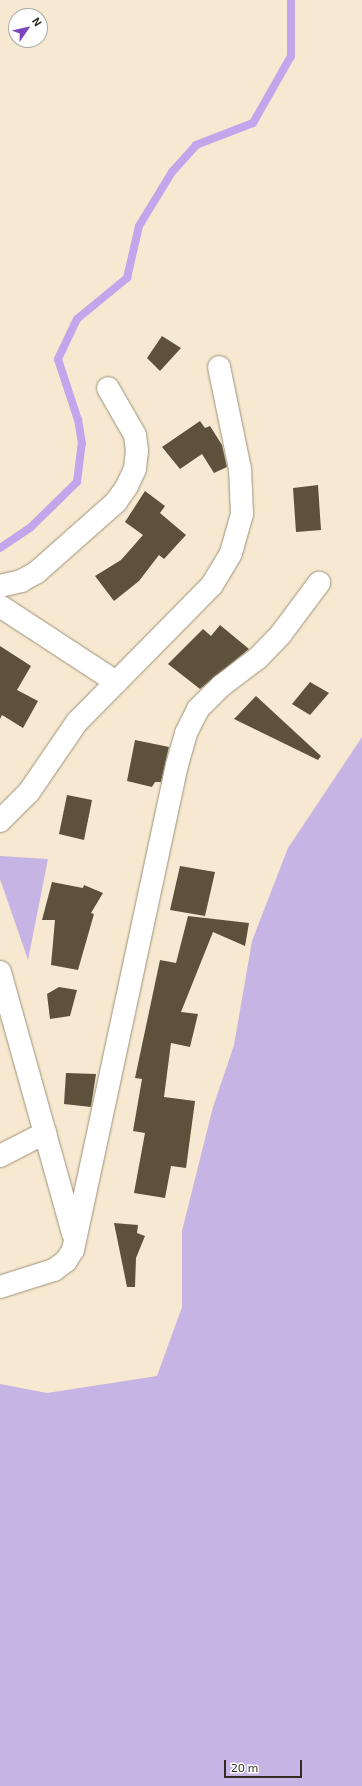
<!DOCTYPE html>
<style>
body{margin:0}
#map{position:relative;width:362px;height:1786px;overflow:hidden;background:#f7e9d1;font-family:"Exo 2",sans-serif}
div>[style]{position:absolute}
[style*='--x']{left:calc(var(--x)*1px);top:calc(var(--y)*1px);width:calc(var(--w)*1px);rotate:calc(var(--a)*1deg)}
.green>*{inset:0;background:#c6b4e5}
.stream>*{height:8px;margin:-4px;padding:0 4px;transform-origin:4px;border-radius:4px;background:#c1a6ec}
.building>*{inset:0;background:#5d513c}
.roads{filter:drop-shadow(0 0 1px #9e917a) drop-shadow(0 0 1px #9e917a)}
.minor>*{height:22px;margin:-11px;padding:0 11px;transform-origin:11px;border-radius:11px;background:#fff}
span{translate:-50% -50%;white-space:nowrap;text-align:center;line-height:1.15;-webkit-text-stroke:4px #fff;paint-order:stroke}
.north{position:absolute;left:8px;top:8px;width:40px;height:40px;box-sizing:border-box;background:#fff;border:1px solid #adaba7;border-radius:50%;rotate:56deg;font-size:11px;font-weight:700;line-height:16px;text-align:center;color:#322c23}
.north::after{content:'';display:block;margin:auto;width:14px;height:18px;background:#7c45bc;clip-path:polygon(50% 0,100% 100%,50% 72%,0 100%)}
.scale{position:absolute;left:224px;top:1760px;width:78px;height:18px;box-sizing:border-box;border:2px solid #322c23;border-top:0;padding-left:5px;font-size:12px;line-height:14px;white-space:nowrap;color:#322c23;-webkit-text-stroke:3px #fff;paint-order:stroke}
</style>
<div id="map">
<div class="green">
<div style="clip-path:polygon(362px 737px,362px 1786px,0 1786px,0 1384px,47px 1393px,157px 1376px,182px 1307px,182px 1231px,213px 1107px,234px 1045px,252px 941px,288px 848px)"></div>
<div style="clip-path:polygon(0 856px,48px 859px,28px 960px,0 879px)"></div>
</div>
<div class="stream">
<div style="--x:0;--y:548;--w:37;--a:-34"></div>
<div style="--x:31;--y:527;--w:64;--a:-44.4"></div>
<div style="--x:77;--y:482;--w:38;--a:-83"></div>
<div style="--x:82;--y:444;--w:24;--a:-99"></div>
<div style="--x:78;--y:420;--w:64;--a:-108.2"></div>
<div style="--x:58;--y:359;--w:44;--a:-64.6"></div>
<div style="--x:77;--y:319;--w:65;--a:-39.4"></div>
<div style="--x:127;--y:278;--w:53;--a:-77"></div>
<div style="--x:139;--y:226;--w:63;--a:-58.6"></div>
<div style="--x:172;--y:172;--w:36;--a:-48"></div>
<div style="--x:196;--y:145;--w:61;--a:-21.1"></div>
<div style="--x:253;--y:123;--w:77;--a:-60.4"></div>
<div style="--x:291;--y:56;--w:56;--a:-90"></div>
</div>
<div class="building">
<div style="clip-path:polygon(162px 336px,181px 348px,160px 371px,147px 358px)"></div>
<div style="clip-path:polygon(200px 421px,205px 428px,210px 426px,222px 445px,227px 467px,214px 473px,202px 454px,180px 469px,162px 447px)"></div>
<div style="clip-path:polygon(318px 485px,321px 530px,296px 532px,293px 488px)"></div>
<div style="clip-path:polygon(145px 491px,165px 506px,160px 513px,186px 535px,164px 559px,159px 555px,139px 581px,114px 601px,95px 576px,121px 560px,143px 535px,125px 522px)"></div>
<div style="clip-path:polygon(220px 625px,249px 649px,200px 689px,168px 664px,203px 629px,211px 636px)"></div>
<div style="clip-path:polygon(0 646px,31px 666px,17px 690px,38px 701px,23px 728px,2px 715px,0 719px)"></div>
<div style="clip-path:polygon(310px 682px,329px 693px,310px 715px,292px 704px)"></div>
<div style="clip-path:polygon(256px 696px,321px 756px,318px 760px,234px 719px)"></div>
<div style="clip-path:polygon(135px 740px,169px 747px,161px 782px,155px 782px,152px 787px,127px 781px)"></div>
<div style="clip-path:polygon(67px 795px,92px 800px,84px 840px,59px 834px)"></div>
<div style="clip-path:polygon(180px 866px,215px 872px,205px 916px,170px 910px)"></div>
<div style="clip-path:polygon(52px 882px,83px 888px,84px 885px,103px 893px,91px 913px,94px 914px,78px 970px,51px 965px,55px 920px,42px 920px)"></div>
<div style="clip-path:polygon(188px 916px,249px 923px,245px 946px,213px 932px,181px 1012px,198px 1014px,190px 1047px,171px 1043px,164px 1097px,195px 1101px,186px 1168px,171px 1166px,165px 1198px,134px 1193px,145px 1133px,133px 1131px,142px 1079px,135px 1078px,160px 960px,176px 963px)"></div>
<div style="clip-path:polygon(59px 987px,77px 990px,70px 1016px,50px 1019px,47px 994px)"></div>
<div style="clip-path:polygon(66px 1073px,96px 1074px,91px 1107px,64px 1104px)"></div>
<div style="clip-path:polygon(114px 1223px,138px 1225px,137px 1233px,145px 1236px,136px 1258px,135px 1287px,127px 1287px)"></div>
</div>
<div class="roads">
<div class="minor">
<div style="--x:0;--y:586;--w:22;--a:-13"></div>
<div style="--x:21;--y:581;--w:18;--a:-29"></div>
<div style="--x:37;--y:572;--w:106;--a:-41.5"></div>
<div style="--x:116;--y:502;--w:19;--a:-55"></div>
<div style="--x:127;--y:486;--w:19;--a:-65"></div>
<div style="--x:135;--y:469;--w:18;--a:-84"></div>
<div style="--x:137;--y:451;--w:16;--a:-97"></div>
<div style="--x:135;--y:435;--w:54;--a:-119.9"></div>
<div style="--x:0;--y:606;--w:139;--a:33.2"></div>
<div style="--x:0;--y:821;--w:41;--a:-45"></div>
<div style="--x:29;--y:792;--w:85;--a:-55.6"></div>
<div style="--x:77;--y:722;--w:192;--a:-45.4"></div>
<div style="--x:212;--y:585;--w:37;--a:-59"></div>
<div style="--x:231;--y:553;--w:41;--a:-74.2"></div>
<div style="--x:242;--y:514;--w:45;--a:-92.5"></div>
<div style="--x:240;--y:469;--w:104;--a:-101.6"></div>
<div style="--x:0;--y:972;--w:272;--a:74.4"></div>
<div style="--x:0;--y:1156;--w:51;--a:-27.1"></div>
<div style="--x:0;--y:1287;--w:57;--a:-17.5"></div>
<div style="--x:54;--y:1270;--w:15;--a:-37"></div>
<div style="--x:66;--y:1261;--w:13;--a:-58"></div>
<div style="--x:73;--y:1250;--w:496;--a:-77.9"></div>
<div style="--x:177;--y:765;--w:33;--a:-74"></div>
<div style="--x:186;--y:733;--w:27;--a:-63"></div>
<div style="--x:198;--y:709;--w:33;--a:-45"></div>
<div style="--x:221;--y:686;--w:46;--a:-37.1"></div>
<div style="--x:258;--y:658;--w:33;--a:-46"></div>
<div style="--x:281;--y:634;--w:64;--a:-53.3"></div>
</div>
</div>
<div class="north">N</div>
<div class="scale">20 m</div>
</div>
